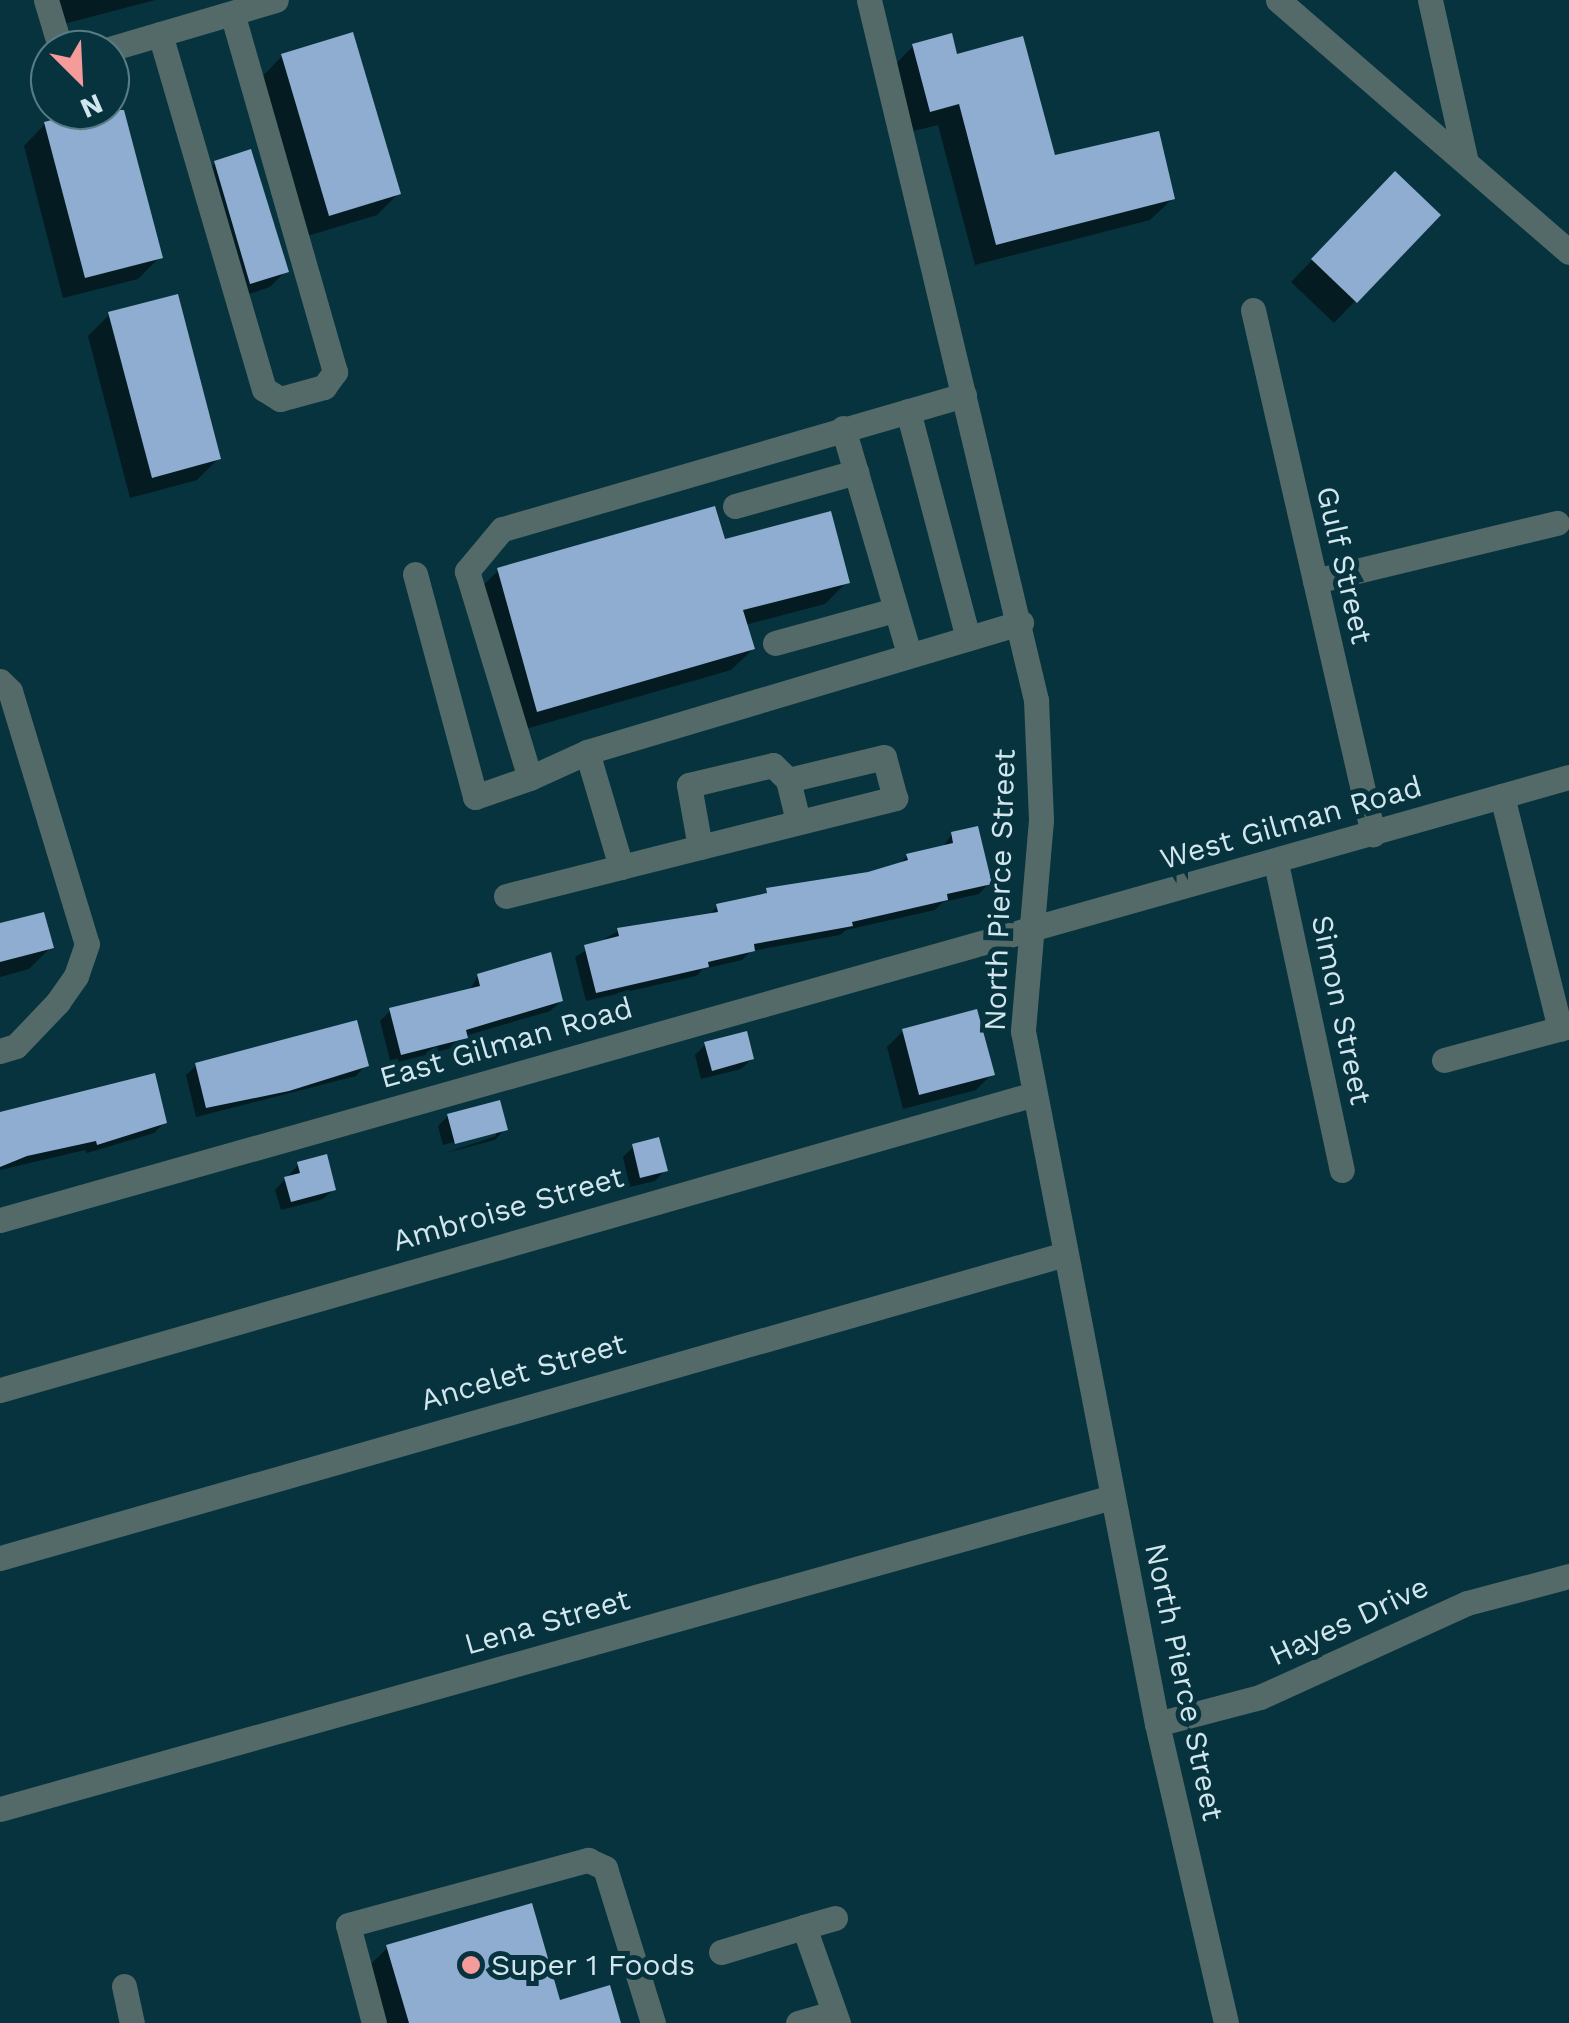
<!DOCTYPE html>
<style>
body{margin:0}
#map{position:relative;width:1569px;height:2023px;overflow:hidden;background:#07333e;font-family:"Work Sans",sans-serif}
div>[style]{position:absolute}
[style*='--x']{left:calc(var(--x)*1px);top:calc(var(--y)*1px);width:calc(var(--w)*1px);rotate:calc(var(--a)*1deg)}
.shadow>*{inset:0;background:#0007}
.building>*{inset:0;background:#8eadd0}
.minor>*{height:25px;margin:-12.5px;padding:0 12.5px;transform-origin:12.5px;border-radius:12.5px;background:#536a68}
.dots>*{width:28px;height:28px;translate:-50% -50%;box-sizing:border-box;border:5px solid #07333e;border-radius:50%}
span{translate:-50% -50%;white-space:nowrap;text-align:center;line-height:1.15;-webkit-text-stroke:10px #07333e;paint-order:stroke}
.street-label{font-size:30px;color:#d1e6ed}
.poi-label{font-size:30px;color:#d1e6ed}
.left{translate:0 -50%;text-align:left}
.north{position:absolute;left:30px;top:30px;width:100px;height:100px;box-sizing:border-box;background:#07333e;border:2px solid #587b84;border-radius:50%;rotate:156deg;font-size:28px;font-weight:700;line-height:40px;text-align:center;color:#d1e6ed}
.north::after{content:'';display:block;margin:auto;width:35px;height:45px;background:#f59b9a;clip-path:polygon(50% 0,100% 100%,50% 72%,0 100%)}
</style>
<div id="map">
<div class="shadow">
<div style="clip-path:polygon(53px 0,155px 0,60px 25px)"></div>
<div style="clip-path:polygon(913px 46px,955px 57px,1053px 158px,1172px 199px,1150px 220px,975px 265px,938px 125px,909px 132px,892px 68px)"></div>
<div style="clip-path:polygon(282px 56px,398px 194px,377px 215px,307px 236px,261px 78px)"></div>
<div style="clip-path:polygon(120px 105px,160px 257px,138px 279px,63px 298px,24px 146px,45px 124px)"></div>
<div style="clip-path:polygon(215px 163px,286px 271px,270px 287px,234px 299px,199px 179px)"></div>
<div style="clip-path:polygon(1374px 196px,1355px 301px,1334px 323px,1291px 282px)"></div>
<div style="clip-path:polygon(109px 315px,218px 459px,197px 480px,130px 498px,88px 336px)"></div>
<div style="clip-path:polygon(723px 542px,847px 582px,825px 604px,745px 625px,753px 649px,731px 670px,515px 732px,476px 592px,498px 571px)"></div>
<div style="clip-path:polygon(952px 834px,989px 883px,979px 894px,943px 902px,935px 910px,846px 930px,840px 935px,751px 951px,742px 960px,703px 969px,696px 976px,586px 1001px,575px 957px,618px 931px,708px 916px,717px 907px,762px 897px,768px 891px,803px 888px,899px 865px,907px 856px,942px 848px)"></div>
<div style="clip-path:polygon(0 926px,51px 947px,29px 969px,0 977px)"></div>
<div style="clip-path:polygon(478px 976px,561px 1001px,550px 1011px,465px 1036px,455px 1047px,391px 1064px,380px 1021px,390px 1011px,469px 991px)"></div>
<div style="clip-path:polygon(903px 1031px,992px 1074px,976px 1090px,903px 1109px,887px 1047px)"></div>
<div style="clip-path:polygon(705px 1045px,752px 1059px,741px 1069px,701px 1079px,695px 1055px)"></div>
<div style="clip-path:polygon(197px 1065px,366px 1065px,356px 1076px,196px 1117px,186px 1075px)"></div>
<div style="clip-path:polygon(0 1116px,165px 1122px,154px 1133px,87px 1153px,85px 1150px,0 1170px)"></div>
<div style="clip-path:polygon(448px 1116px,505px 1129px,495px 1140px,445px 1153px,496px 1136px,496px 1131px,443px 1145px,438px 1126px)"></div>
<div style="clip-path:polygon(633px 1147px,665px 1170px,655px 1181px,630px 1187px,623px 1157px)"></div>
<div style="clip-path:polygon(299px 1164px,334px 1189px,323px 1199px,281px 1210px,275px 1190px)"></div>
<div style="clip-path:polygon(388px 1947px,559px 2003px,618px 2023px,381px 2023px,366px 1969px)"></div>
</div>
<div class="building">
<div style="clip-path:polygon(353px 32px,401px 194px,329px 216px,281px 54px)"></div>
<div style="clip-path:polygon(952px 33px,957px 54px,1023px 36px,1055px 155px,1159px 131px,1175px 199px,996px 245px,959px 104px,930px 112px,912px 44px)"></div>
<div style="clip-path:polygon(91px 110px,124px 110px,163px 258px,85px 278px,44px 122px)"></div>
<div style="clip-path:polygon(251px 149px,289px 272px,250px 284px,214px 161px)"></div>
<div style="clip-path:polygon(1395px 171px,1441px 215px,1357px 303px,1311px 259px)"></div>
<div style="clip-path:polygon(178px 294px,221px 459px,152px 478px,108px 312px)"></div>
<div style="clip-path:polygon(715px 506px,725px 539px,831px 511px,850px 583px,743px 610px,755px 649px,537px 712px,497px 568px)"></div>
<div style="clip-path:polygon(978px 826px,992px 884px,947px 894px,948px 900px,852px 922px,853px 926px,754px 944px,755px 951px,708px 962px,709px 967px,596px 993px,584px 945px,619px 936px,617px 928px,718px 912px,716px 904px,767px 893px,766px 888px,868px 872px,908px 860px,906px 854px,953px 843px,951px 832px)"></div>
<div style="clip-path:polygon(44px 912px,54px 948px,0 962px,0 923px)"></div>
<div style="clip-path:polygon(551px 952px,563px 1001px,466px 1030px,468px 1038px,401px 1055px,389px 1008px,480px 986px,477px 974px)"></div>
<div style="clip-path:polygon(977px 1009px,995px 1075px,919px 1095px,902px 1029px)"></div>
<div style="clip-path:polygon(357px 1020px,369px 1066px,289px 1091px,206px 1108px,195px 1063px)"></div>
<div style="clip-path:polygon(747px 1031px,754px 1059px,712px 1071px,704px 1042px)"></div>
<div style="clip-path:polygon(155px 1073px,167px 1123px,97px 1145px,96px 1141px,27px 1156px,0 1167px,0 1112px)"></div>
<div style="clip-path:polygon(500px 1100px,508px 1130px,455px 1144px,447px 1114px)"></div>
<div style="clip-path:polygon(659px 1137px,668px 1171px,640px 1178px,632px 1144px)"></div>
<div style="clip-path:polygon(327px 1154px,336px 1190px,291px 1202px,284px 1177px,300px 1173px,297px 1162px)"></div>
<div style="clip-path:polygon(532px 1903px,560px 2000px,610px 1985px,621px 2023px,409px 2023px,386px 1945px)"></div>
</div>
<div class="minor">
<div style="--x:46;--y:0;--w:52;--a:73.3"></div>
<div style="--x:869;--y:0;--w:720;--a:76.58"></div>
<div style="--x:1036;--y:700;--w:120;--a:87.6"></div>
<div style="--x:1041;--y:820;--w:212;--a:94.9"></div>
<div style="--x:1023;--y:1031;--w:706;--a:79.06"></div>
<div style="--x:1157;--y:1724;--w:307;--a:77"></div>
<div style="--x:1278;--y:0;--w:385;--a:40.9"></div>
<div style="--x:1430;--y:0;--w:166;--a:77.5"></div>
<div style="--x:160;--y:34;--w:370;--a:73.7"></div>
<div style="--x:264;--y:389;--w:19;--a:32"></div>
<div style="--x:280;--y:399;--w:46;--a:-15.3"></div>
<div style="--x:324;--y:387;--w:19;--a:-54"></div>
<div style="--x:335;--y:372;--w:373;--a:-106"></div>
<div style="--x:106;--y:50;--w:177;--a:-16.4"></div>
<div style="--x:1253;--y:310;--w:538;--a:77.1"></div>
<div style="--x:964;--y:395;--w:481;--a:163.8"></div>
<div style="--x:502;--y:529;--w:55;--a:129.8"></div>
<div style="--x:467;--y:571;--w:216;--a:73.1"></div>
<div style="--x:530;--y:778;--w:63;--a:-24.5"></div>
<div style="--x:587;--y:752;--w:453;--a:-16.6"></div>
<div style="--x:908;--y:411;--w:235;--a:75.2"></div>
<div style="--x:843;--y:428;--w:235;--a:73.7"></div>
<div style="--x:735;--y:506;--w:126;--a:-15.7"></div>
<div style="--x:415;--y:574;--w:231;--a:74.9"></div>
<div style="--x:475;--y:797;--w:58;--a:-19.1"></div>
<div style="--x:1315;--y:581;--w:249;--a:-13.5"></div>
<div style="--x:775;--y:643;--w:124;--a:-15.4"></div>
<div style="--x:0;--y:681;--w:14;--a:45"></div>
<div style="--x:10;--y:691;--w:264;--a:73.1"></div>
<div style="--x:87;--y:944;--w:34;--a:109"></div>
<div style="--x:76;--y:976;--w:32;--a:125"></div>
<div style="--x:58;--y:1002;--w:61;--a:133.7"></div>
<div style="--x:16;--y:1046;--w:17;--a:163"></div>
<div style="--x:587;--y:752;--w:120;--a:73.5"></div>
<div style="--x:621;--y:867;--w:283;--a:-14.1"></div>
<div style="--x:895;--y:798;--w:42;--a:-105"></div>
<div style="--x:884;--y:757;--w:99;--a:166.5"></div>
<div style="--x:788;--y:780;--w:42;--a:76.3"></div>
<div style="--x:1502;--y:796;--w:240;--a:76"></div>
<div style="--x:700;--y:847;--w:63;--a:-100.1"></div>
<div style="--x:689;--y:785;--w:86;--a:-13.4"></div>
<div style="--x:773;--y:765;--w:21;--a:45"></div>
<div style="--x:1276;--y:863;--w:314;--a:77.9"></div>
<div style="--x:506;--y:896;--w:119;--a:-14.2"></div>
<div style="--x:1444;--y:1060;--w:130;--a:-15.2"></div>
<div style="--x:0;--y:1220;--w:1630;--a:-15.77"></div>
<div style="--x:0;--y:1390;--w:1076;--a:-15.97"></div>
<div style="--x:0;--y:1558;--w:1108;--a:-15.93"></div>
<div style="--x:1157;--y:1724;--w:106;--a:-14.7"></div>
<div style="--x:1260;--y:1697;--w:227;--a:-24.4"></div>
<div style="--x:1467;--y:1603;--w:106;--a:-14.8"></div>
<div style="--x:0;--y:1809;--w:1155;--a:-15.67"></div>
<div style="--x:835;--y:1918;--w:32;--a:164"></div>
<div style="--x:804;--y:1927;--w:102;--a:70.5"></div>
<div style="--x:721;--y:1952;--w:87;--a:-16.8"></div>
<div style="--x:124;--y:1986;--w:38;--a:78"></div>
<div style="--x:374;--y:2023;--w:101;--a:-104.9"></div>
<div style="--x:348;--y:1925;--w:249;--a:-15.2"></div>
<div style="--x:588;--y:1860;--w:19;--a:25"></div>
<div style="--x:605;--y:1868;--w:162;--a:72.8"></div>
<div style="--x:798;--y:2023;--w:35;--a:-16"></div>
</div>
<div class="dots">
<div style="left:471px;top:1965px;background:#f59b9a"></div>
</div>
<div class="street-label">
<span style="left:1344px;top:565px;rotate:77deg">Gulf Street</span>
<span style="left:1291px;top:823px;rotate:-16deg">West Gilman Road</span>
<span style="left:1000px;top:890px;rotate:-88deg">North Pierce Street</span>
<span style="left:1341px;top:1010px;rotate:78deg">Simon Street</span>
<span style="left:506px;top:1043px;rotate:-16deg">East Gilman Road</span>
<span style="left:508px;top:1209px;rotate:-16deg">Ambroise Street</span>
<span style="left:523px;top:1372px;rotate:-16deg">Ancelet Street</span>
<span style="left:1349px;top:1621px;rotate:-25deg">Hayes Drive</span>
<span style="left:547px;top:1622px;rotate:-16deg">Lena Street</span>
<span style="left:1184px;top:1682px;rotate:78deg">North Pierce Street</span>
</div>
<div class="poi-label">
<span class="left" style="left:491px;top:1965px">Super 1 Foods</span>
</div>
<div class="north">N</div>
</div>
